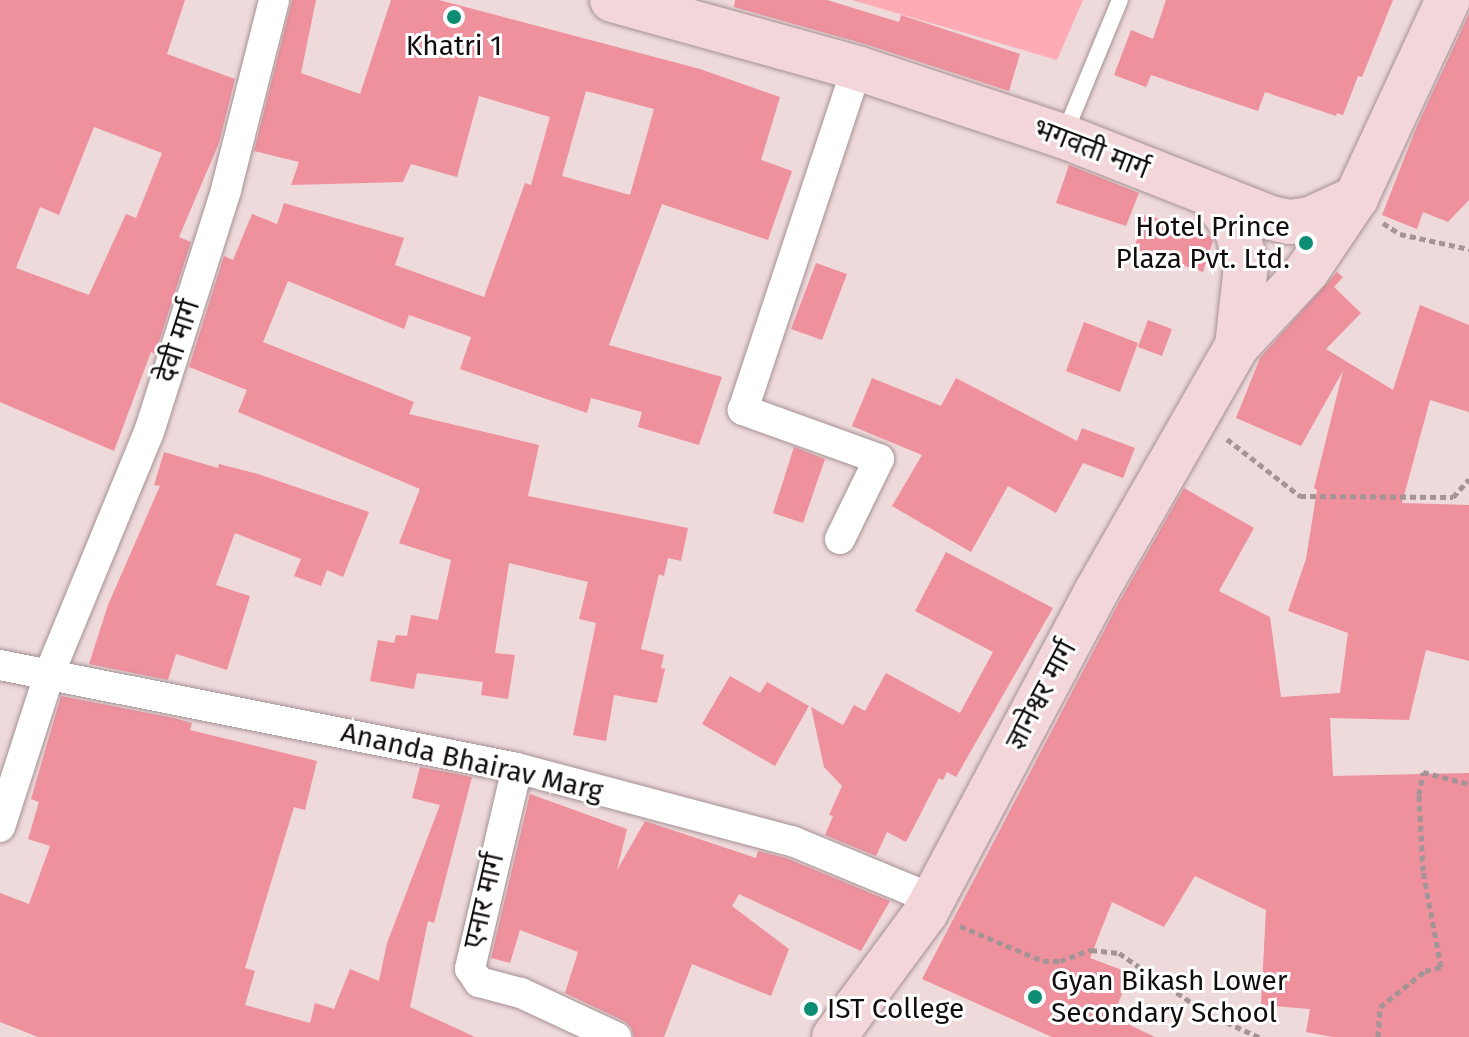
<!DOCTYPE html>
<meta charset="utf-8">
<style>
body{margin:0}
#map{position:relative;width:1469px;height:1037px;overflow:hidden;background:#eed9db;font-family:"Fira Sans","Noto Sans Devanagari",sans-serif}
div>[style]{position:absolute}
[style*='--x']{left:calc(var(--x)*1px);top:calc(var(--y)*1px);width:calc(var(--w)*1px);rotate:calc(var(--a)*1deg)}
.green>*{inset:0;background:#feabb5}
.building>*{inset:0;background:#ef909d}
.path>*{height:5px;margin-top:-2.5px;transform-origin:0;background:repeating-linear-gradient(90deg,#a49495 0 6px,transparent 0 10px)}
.roads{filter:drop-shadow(0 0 2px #a49193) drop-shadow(0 0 2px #a49193)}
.service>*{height:16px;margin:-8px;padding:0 8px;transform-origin:8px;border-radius:8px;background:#fff}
.minor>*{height:30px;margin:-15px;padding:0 15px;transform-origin:15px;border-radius:15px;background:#fff}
.secondary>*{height:44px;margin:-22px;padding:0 22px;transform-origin:22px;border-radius:22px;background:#f2d6da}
.dots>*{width:22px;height:22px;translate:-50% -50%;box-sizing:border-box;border:4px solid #fff;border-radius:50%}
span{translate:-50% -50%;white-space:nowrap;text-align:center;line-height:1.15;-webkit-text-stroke:6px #fff;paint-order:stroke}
.poi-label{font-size:28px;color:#120c0c}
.right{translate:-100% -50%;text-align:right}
.left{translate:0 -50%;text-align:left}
.street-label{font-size:28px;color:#120c0c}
</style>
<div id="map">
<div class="green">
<div style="clip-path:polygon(852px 0,1083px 0,1057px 60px)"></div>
</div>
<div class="building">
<div style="clip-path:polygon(evenodd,0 0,185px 0,167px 54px,235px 79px,219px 143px,179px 237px,191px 242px,155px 354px,151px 352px,114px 451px,0 402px,0 0,94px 127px,162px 153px,136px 218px,126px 214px,89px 295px,16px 268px,40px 207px,59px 215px,94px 127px)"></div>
<div style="clip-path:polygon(evenodd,292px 0,316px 0,301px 73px,360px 94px,391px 0,439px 0,700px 69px,780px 97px,761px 160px,792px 171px,768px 240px,662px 204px,609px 345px,722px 377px,699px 445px,638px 427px,642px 412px,591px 398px,587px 413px,460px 369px,471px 337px,409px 315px,404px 329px,288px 281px,263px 342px,414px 402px,409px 414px,539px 445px,528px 496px,688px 528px,681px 561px,668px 558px,664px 576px,659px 574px,641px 649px,664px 655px,661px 668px,665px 669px,657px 703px,614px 695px,606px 741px,573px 735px,596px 623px,579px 619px,588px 582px,509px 563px,495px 653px,515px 655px,508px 699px,481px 695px,483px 682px,417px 673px,414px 689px,370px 681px,378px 640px,394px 643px,396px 635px,407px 636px,411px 615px,438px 620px,451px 560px,399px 543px,420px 489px,238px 412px,247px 390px,189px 367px,224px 256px,233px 260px,252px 214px,277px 224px,284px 203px,404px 238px,395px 265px,484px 297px,525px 183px,531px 185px,550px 117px,479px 96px,457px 177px,411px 164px,403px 182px,291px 185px,299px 162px,254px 151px,292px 0,586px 91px,654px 109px,630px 195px,562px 176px,586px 91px)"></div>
<div style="clip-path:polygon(735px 0,827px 0,899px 22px,901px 15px,1020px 54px,1009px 91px,865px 44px,734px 7px)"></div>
<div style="clip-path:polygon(1166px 0,1393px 0,1362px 77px,1358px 76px,1343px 115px,1337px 113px,1336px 116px,1265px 92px,1258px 111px,1151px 75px,1146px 87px,1114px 75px,1131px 30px,1153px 39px)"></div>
<div style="clip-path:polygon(1469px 14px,1469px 200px,1448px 222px,1423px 212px,1417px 229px,1382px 215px,1417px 126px)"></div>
<div style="clip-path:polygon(1069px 165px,1139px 193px,1126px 226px,1056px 203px)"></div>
<div style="clip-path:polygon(1145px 214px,1210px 236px,1213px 241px,1203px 272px,1134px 249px)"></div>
<div style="clip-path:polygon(816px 263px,847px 274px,822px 340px,791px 329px)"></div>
<div style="clip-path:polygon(1337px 272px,1343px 277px,1334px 287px,1361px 313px,1326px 349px,1393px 390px,1420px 305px,1469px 325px,1469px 412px,1430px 400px,1402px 503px,1469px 505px,1469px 661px,1426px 650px,1409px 720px,1330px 718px,1333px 776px,1469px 773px,1469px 1037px,1333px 1037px,1306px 1032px,1310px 1009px,1261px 1005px,1266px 910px,1195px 876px,1164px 927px,1112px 902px,1090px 958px,1130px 973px,1113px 1017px,1155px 1037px,1052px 1037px,922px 979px,1118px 604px,1184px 488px,1254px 528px,1219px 591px,1270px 617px,1281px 697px,1340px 693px,1348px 633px,1288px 611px,1306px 559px,1317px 490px,1314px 488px,1343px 371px,1301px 446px,1236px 418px,1260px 358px)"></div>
<div style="clip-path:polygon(1148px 320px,1172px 329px,1162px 356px,1138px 347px)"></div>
<div style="clip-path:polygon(1084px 322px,1138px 343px,1120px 392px,1066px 371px)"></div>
<div style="clip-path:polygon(872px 378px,941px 406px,956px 378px,1077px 441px,1082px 428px,1135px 448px,1123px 478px,1083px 463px,1056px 513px,1008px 486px,971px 552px,892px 506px,922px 455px,852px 426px)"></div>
<div style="clip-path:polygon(794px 447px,825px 459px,803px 523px,773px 513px)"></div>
<div style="clip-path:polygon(164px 452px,218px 468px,219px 464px,258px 474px,369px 512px,343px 577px,327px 570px,321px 586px,294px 576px,301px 559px,235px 533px,216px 585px,250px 596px,227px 670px,176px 654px,168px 680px,89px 664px,108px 605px,160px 486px,154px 485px)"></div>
<div style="clip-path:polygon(946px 552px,1053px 608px,956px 777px,947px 772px,943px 780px,939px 778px,906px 842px,887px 832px,876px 856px,825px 835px,833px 816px,829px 815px,842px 786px,824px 767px,811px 707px,843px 725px,854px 705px,865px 711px,886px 673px,960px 713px,993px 652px,915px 611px)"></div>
<div style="clip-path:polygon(730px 676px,760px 693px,767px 682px,809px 706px,775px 766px,702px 724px)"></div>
<div style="clip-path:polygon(61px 696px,174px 718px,192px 723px,190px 730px,317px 761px,305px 810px,294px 807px,245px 968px,255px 971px,245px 1005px,310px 1023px,315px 1003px,334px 1009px,350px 969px,379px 981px,387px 943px,440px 805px,412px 798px,420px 767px,472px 777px,434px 923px,428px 921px,410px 1007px,475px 1037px,38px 1037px,0 1022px,0 893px,29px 904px,50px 846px,28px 839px,39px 802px,31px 799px)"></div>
<div style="clip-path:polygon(530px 794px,627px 829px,617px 870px,645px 821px,756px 858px,758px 851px,786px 858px,890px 901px,861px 951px,739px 894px,732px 906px,789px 949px,771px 996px,692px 964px,664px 1037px,634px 1037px,631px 1027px,624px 1021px,565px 993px,578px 952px,520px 930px,510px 963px,491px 958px)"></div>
</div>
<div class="path">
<div style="--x:1383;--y:223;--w:20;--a:33"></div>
<div style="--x:1400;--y:234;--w:71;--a:12.3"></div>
<div style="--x:1227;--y:439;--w:93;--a:38"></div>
<div style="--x:1300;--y:496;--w:153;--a:0.4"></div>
<div style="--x:1453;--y:497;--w:24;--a:-48"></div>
<div style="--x:960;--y:926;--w:90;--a:22.9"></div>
<div style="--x:1043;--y:961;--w:17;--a:0"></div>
<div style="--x:1060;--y:961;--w:33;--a:-20"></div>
<div style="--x:1091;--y:950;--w:28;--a:6"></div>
<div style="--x:1119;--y:953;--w:108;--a:34.4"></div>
<div style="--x:1208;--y:1014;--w:56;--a:24.3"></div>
<div style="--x:1378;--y:1037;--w:30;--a:-86"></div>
<div style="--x:1380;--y:1007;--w:58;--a:-38.7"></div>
<div style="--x:1425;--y:971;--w:16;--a:-14"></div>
<div style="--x:1441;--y:967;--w:98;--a:-100.6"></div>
<div style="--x:1423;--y:871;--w:76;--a:-93"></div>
<div style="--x:1419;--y:795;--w:23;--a:-80"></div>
<div style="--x:1423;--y:772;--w:48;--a:14.6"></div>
</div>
<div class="roads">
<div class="service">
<div style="--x:1064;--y:135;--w:146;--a:-67.5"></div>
</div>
<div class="minor">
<div style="--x:840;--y:539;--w:89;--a:-64"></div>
<div style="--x:879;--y:459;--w:145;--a:-160.2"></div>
<div style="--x:743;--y:410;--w:360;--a:-71.6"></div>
<div style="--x:0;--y:665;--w:527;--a:11.27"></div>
<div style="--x:517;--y:768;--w:285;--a:14.9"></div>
<div style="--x:792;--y:841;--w:152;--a:22.5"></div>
<div style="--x:517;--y:768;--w:206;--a:103.2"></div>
<div style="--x:470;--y:969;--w:16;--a:55"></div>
<div style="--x:479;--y:982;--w:43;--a:14.7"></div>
<div style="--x:521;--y:993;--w:105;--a:24.9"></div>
<div style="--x:0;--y:827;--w:163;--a:-72.1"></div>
<div style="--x:50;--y:672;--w:260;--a:-67.6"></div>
<div style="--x:149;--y:432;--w:254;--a:-72.3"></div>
<div style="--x:226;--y:190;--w:196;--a:-75.8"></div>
</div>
<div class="secondary">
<div style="--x:612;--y:0;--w:254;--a:15.5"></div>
<div style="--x:857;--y:68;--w:217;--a:18.3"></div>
<div style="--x:1063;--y:136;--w:224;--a:21.5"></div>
<div style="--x:1271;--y:218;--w:19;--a:12"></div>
<div style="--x:1290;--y:222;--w:20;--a:-9"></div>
<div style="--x:1310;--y:219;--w:51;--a:-24.5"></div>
<div style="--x:1356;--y:198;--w:218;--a:-65.1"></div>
<div style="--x:1212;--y:196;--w:43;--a:54.5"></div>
<div style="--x:1237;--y:231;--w:35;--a:75"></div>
<div style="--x:1246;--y:265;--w:81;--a:96.3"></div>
<div style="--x:834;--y:1037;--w:155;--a:-53.6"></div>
<div style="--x:926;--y:912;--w:362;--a:-62"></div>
<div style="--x:1096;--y:592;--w:284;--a:-60.2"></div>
<div style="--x:1237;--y:346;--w:103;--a:-47"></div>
<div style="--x:1307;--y:271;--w:88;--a:-56.1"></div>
</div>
</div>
<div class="dots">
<div style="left:454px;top:17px;background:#0d8d73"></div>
<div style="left:1306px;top:243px;background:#0d8d73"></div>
<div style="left:1035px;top:997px;background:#0d8d73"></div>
<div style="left:811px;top:1009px;background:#0d8d73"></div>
</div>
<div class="poi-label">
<span style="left:454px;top:46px">Khatri 1</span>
<span class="right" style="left:1290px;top:243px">Hotel Prince<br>Plaza Pvt. Ltd.</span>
<span class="left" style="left:1051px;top:997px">Gyan Bikash Lower<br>Secondary School</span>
<span class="left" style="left:827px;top:1009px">IST College</span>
</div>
<div class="street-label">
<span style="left:1091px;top:149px;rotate:21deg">भगवती मार्ग</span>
<span style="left:178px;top:341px;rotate:-72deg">देवी मार्ग</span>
<span style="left:1041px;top:695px;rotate:-62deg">ज्ञानेश्वर मार्ग</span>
<span style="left:472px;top:762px;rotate:13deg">Ananda Bhairav Marg</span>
<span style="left:484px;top:901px;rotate:-77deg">एनार मार्ग</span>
</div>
</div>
